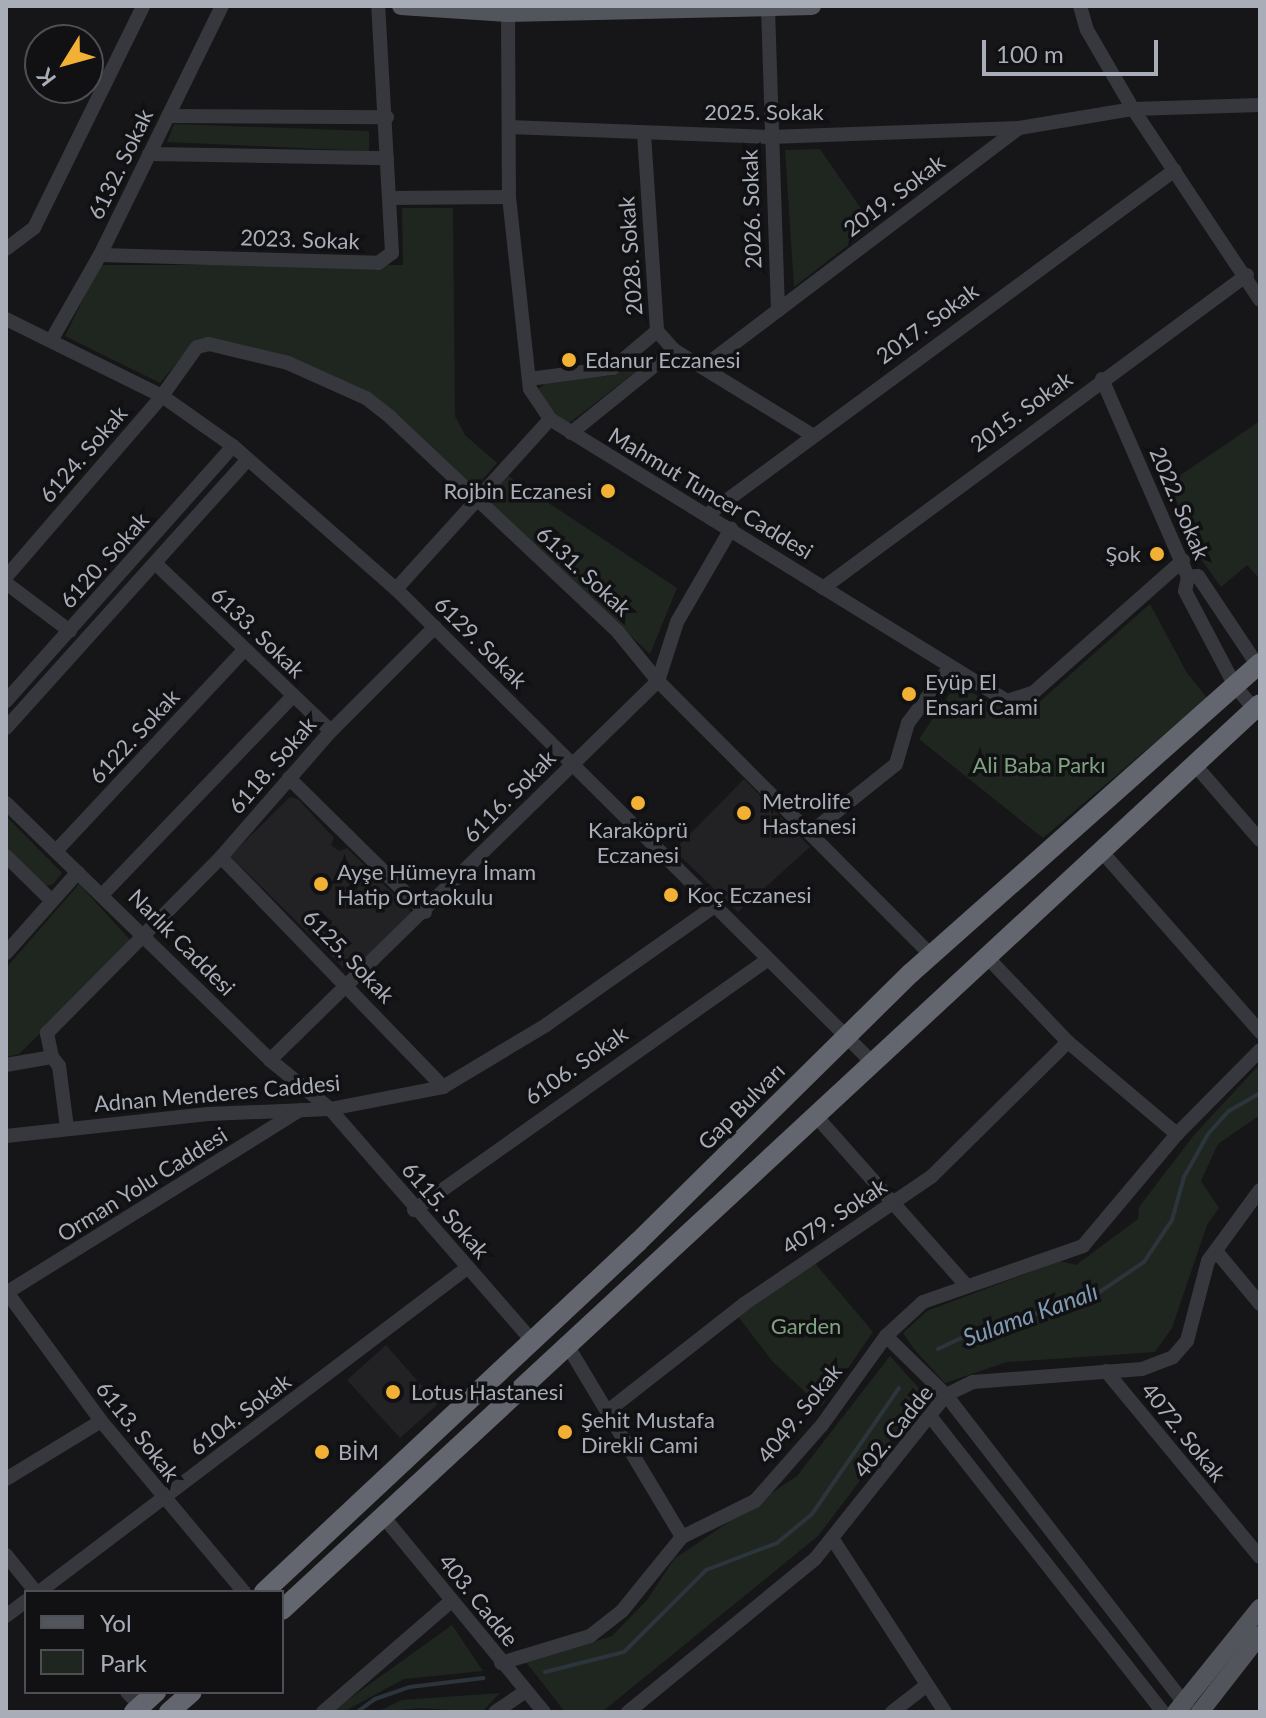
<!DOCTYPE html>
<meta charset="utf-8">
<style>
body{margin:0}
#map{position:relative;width:1266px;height:1718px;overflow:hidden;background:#161618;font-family:Lato,sans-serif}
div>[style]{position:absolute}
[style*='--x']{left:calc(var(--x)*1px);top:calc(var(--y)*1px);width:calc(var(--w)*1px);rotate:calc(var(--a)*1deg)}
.built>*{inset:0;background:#222225}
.green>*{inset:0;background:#1e261f}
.stream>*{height:4px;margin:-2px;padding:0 2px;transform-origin:2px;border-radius:2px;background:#2c353c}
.minor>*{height:14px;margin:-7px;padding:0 7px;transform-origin:7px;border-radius:7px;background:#37383d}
.major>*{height:18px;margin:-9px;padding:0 9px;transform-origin:9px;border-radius:9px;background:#53555c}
.highway>*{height:20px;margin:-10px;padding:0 10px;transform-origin:10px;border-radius:10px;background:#63666e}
.dots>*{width:22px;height:22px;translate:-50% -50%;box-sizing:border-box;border:4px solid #111113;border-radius:50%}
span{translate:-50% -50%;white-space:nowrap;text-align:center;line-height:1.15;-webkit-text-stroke:7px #111113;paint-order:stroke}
.street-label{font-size:22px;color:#a8adb8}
.poi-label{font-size:22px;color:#a8adb8}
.left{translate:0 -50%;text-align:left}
.right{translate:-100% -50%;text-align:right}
.park-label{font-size:22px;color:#7fa381}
.water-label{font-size:24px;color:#7f9bb3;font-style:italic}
.frame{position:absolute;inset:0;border:8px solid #a8adb8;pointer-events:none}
.legend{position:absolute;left:24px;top:1590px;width:260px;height:104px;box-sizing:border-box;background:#111113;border:2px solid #4d4f55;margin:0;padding:10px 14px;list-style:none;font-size:24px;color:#a8adb8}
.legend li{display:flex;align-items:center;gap:16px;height:40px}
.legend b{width:40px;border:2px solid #4d4f55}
.north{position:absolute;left:24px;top:24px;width:80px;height:80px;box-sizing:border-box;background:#111113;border:2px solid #4d4f55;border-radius:50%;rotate:233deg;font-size:22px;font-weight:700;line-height:32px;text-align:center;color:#a8adb8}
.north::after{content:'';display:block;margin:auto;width:28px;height:36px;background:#f2b134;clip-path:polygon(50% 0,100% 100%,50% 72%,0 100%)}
.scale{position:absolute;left:982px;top:40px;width:176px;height:36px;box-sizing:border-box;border:4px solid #a8adb8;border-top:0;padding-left:10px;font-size:24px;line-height:28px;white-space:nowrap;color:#a8adb8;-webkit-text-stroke:6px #111113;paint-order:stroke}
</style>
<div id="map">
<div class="built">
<div style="clip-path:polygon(744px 779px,810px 847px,738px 912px,674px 850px)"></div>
<div style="clip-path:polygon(290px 797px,298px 799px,334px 838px,331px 845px,339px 851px,347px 848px,412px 913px,352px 976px,230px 856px)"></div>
<div style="clip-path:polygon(386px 1345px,438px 1404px,400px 1438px,347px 1380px)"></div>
</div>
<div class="green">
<div style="clip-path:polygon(174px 124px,369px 131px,369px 151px,167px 142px)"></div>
<div style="clip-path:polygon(820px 149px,873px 226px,794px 287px,785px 150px)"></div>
<div style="clip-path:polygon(402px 208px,453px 208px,455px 416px,465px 435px,497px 463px,475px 488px,367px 395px,217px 339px,196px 340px,160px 383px,65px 336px,100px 265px,403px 265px)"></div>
<div style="clip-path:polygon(647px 353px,652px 359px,568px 424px,542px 403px,538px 389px,546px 383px,615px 375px)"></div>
<div style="clip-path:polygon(1260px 421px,1260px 579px,1247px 565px,1221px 587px,1201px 559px,1169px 483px)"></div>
<div style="clip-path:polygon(508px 476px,677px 588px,650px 654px,486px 501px)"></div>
<div style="clip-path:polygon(1150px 604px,1187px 673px,1207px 698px,1043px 838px,919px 739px,957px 683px,990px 704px,1020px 710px,1037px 704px)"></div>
<div style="clip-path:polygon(6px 816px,62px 873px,53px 884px,46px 886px,6px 850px)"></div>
<div style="clip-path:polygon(79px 884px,133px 943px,19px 1054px,6px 1057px,6px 968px)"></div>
<div style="clip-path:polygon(1260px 1064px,1260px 1115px,1218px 1144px,1201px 1181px,1219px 1208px,1207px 1225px,1172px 1328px,1155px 1352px,1007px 1362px,945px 1383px,914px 1349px,903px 1333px,927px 1311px,1060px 1261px,1076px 1265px,1138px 1219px,1139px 1207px,1194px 1135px)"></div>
<div style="clip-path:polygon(814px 1262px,873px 1332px,821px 1407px,772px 1361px,737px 1315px)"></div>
<div style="clip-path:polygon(890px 1356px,925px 1395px,818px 1536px,602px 1712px,565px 1712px,526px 1662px,612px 1636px,647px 1600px,674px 1559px,797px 1476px)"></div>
<div style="clip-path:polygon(452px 1625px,483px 1671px,404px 1679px,343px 1712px,331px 1712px)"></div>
<div style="clip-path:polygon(500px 1693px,482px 1712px,421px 1708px,377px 1712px,402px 1700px)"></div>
</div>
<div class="stream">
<div style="--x:938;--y:1349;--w:44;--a:-25.4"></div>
<div style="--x:978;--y:1330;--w:115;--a:-15.6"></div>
<div style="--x:1089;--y:1299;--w:66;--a:-33.9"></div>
<div style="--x:1144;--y:1262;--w:50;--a:-56.3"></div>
<div style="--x:1172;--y:1220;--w:45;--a:-74.4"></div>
<div style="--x:1184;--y:1177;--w:49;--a:-60.8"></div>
<div style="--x:1208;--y:1134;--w:31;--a:-48"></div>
<div style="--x:1229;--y:1111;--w:36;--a:-30"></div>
<div style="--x:545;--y:1672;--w:81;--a:-14.2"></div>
<div style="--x:624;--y:1652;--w:116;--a:-45"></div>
<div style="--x:706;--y:1570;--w:76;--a:-20.8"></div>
<div style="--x:777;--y:1543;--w:45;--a:-39.6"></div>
<div style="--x:812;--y:1514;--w:153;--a:-55.4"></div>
<div style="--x:357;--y:1712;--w:22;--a:-36"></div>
<div style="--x:375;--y:1699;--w:37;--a:-19"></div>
<div style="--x:410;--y:1687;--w:74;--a:-7"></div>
</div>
<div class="minor">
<div style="--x:1080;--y:6;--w:25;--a:74"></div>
<div style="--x:1087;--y:30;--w:91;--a:59.8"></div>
<div style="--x:1133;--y:109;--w:229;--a:56.4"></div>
<div style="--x:768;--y:9;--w:302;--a:88.1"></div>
<div style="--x:508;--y:13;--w:184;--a:89.7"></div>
<div style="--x:509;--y:197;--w:193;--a:83.8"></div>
<div style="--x:530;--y:389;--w:36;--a:56"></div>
<div style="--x:550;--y:419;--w:537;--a:31.68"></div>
<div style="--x:1007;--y:701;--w:28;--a:-18"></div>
<div style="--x:1034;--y:692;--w:199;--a:-41.5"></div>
<div style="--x:168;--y:116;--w:219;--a:0.3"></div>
<div style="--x:509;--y:127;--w:261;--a:2.2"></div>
<div style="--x:770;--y:137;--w:249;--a:-2.1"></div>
<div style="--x:644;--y:134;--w:197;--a:86.2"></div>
<div style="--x:657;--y:331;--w:25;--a:48"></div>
<div style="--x:674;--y:350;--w:162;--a:31.6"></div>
<div style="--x:149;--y:154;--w:238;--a:1"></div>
<div style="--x:389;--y:198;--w:120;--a:-0.5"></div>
<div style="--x:6;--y:249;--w:35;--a:-37"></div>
<div style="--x:34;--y:228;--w:247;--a:-63.8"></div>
<div style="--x:100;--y:255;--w:278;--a:1.6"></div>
<div style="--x:378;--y:263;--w:17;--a:-36"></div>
<div style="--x:392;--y:253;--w:247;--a:-93.2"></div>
<div style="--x:6;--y:319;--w:174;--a:26.3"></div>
<div style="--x:162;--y:396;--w:87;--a:35.2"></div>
<div style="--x:233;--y:446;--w:217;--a:41.3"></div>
<div style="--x:396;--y:589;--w:672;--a:44.82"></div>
<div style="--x:52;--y:339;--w:97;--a:-60.3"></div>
<div style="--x:100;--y:255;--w:277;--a:-63.9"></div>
<div style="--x:703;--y:367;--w:396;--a:-37.1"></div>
<div style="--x:1019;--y:128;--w:116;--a:-9.5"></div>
<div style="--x:1133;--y:109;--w:127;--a:-1.8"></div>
<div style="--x:529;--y:379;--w:85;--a:-7.5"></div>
<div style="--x:613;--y:368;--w:57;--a:-40.1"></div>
<div style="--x:1102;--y:379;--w:216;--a:66.5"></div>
<div style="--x:1188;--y:577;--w:10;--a:-6"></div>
<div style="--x:1198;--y:576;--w:112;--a:56.3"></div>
<div style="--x:571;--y:433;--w:132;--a:-38.9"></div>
<div style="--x:707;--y:515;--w:581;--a:-36.4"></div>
<div style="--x:155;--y:563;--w:243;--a:43.7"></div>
<div style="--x:6;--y:577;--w:239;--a:-49.2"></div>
<div style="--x:162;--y:396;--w:60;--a:-54.5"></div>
<div style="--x:197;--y:347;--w:12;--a:-14"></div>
<div style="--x:209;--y:344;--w:81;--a:13.5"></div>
<div style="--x:288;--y:363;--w:85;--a:24.2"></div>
<div style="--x:366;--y:398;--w:31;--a:38"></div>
<div style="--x:390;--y:417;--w:313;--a:43.3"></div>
<div style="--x:618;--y:632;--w:63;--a:50.8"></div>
<div style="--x:658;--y:681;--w:387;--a:45.1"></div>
<div style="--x:1188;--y:577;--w:14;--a:102"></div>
<div style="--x:1185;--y:591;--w:107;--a:62.2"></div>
<div style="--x:1235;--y:686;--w:30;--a:50"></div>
<div style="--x:6;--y:583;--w:80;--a:36.9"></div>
<div style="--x:823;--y:588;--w:527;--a:-36.44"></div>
<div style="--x:396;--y:589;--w:229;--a:-47.8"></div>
<div style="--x:6;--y:701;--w:341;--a:-48.3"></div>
<div style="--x:6;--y:728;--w:360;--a:-48"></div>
<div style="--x:1195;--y:765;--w:99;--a:49.1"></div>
<div style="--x:289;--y:778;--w:191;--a:44.6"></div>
<div style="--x:6;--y:803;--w:368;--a:44.2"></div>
<div style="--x:270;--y:1060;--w:77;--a:39.2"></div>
<div style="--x:330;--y:1109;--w:304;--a:48.9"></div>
<div style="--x:810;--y:833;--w:110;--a:-38.7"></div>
<div style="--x:896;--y:764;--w:43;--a:-73.7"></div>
<div style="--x:908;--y:723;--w:70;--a:-53.1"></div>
<div style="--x:56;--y:851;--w:275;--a:-46.9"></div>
<div style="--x:1103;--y:853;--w:238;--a:48.7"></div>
<div style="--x:6;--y:856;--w:64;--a:44.4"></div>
<div style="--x:221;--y:857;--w:320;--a:46"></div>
<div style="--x:103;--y:894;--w:274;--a:-46.2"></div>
<div style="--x:6;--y:953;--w:108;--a:-48.4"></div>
<div style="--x:987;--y:957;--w:117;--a:46.4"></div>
<div style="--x:1068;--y:1042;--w:143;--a:40.2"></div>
<div style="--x:52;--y:1057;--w:25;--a:-102"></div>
<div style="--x:47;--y:1033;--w:247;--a:-45.3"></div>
<div style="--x:221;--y:857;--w:167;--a:-48.9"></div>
<div style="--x:331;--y:731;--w:147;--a:-45"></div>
<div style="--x:270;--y:1060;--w:542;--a:-44.33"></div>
<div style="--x:658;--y:681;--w:62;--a:-72.1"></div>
<div style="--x:677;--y:622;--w:108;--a:-59.9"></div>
<div style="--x:6;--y:1065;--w:47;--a:-9.9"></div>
<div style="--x:52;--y:1057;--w:11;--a:52"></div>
<div style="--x:59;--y:1066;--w:63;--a:82.6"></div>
<div style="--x:815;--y:1115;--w:226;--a:48.4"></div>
<div style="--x:6;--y:1136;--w:203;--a:-6.2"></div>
<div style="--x:208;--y:1114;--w:122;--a:-2.3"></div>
<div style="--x:330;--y:1109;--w:115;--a:-11"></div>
<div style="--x:443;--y:1087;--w:120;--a:-31"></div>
<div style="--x:546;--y:1025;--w:203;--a:-35.2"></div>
<div style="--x:414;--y:1210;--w:431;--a:-35.3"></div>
<div style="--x:1216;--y:1251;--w:69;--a:50.3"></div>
<div style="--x:6;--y:1291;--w:161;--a:53.8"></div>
<div style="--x:101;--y:1421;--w:223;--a:50.1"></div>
<div style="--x:6;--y:1293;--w:346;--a:-31.9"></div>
<div style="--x:886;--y:1336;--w:84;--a:44.5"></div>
<div style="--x:946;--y:1395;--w:401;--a:52.3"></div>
<div style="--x:566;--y:1343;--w:226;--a:59.1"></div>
<div style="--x:1106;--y:1371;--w:241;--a:50.4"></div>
<div style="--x:609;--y:1410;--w:172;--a:-38.1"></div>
<div style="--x:744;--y:1304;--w:227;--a:-34.2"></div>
<div style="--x:932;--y:1176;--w:191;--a:-44.6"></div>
<div style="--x:930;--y:1416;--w:377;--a:51.8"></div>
<div style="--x:6;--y:1479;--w:111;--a:-31.4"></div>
<div style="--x:382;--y:1515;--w:255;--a:50.6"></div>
<div style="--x:832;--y:1538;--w:207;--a:57"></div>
<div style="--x:6;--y:1555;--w:48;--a:51"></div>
<div style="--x:39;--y:1592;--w:537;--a:-37.13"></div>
<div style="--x:6;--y:1616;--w:25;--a:-37"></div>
<div style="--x:501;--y:1663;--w:93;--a:-16.9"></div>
<div style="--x:590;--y:1636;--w:41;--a:-38"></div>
<div style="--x:622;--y:1611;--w:95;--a:-51"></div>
<div style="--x:682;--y:1537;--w:81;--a:-26.3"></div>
<div style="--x:755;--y:1501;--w:101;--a:-48.6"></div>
<div style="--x:822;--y:1425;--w:110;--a:-54.3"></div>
<div style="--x:886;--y:1336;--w:50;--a:-42.6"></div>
<div style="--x:923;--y:1302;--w:170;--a:-19.3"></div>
<div style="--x:1083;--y:1246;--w:146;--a:-50"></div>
<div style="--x:1177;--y:1134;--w:118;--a:-45.3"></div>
<div style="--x:127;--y:1692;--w:19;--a:47"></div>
<div style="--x:323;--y:1712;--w:169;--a:-40.9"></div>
<div style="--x:495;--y:1712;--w:37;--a:-34"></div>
<div style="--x:628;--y:1712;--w:242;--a:-39.3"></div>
<div style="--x:815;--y:1559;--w:210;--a:-51.4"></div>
<div style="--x:946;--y:1395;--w:30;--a:-26"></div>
<div style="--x:973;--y:1382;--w:169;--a:-4.4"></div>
<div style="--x:1142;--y:1369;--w:33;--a:-21"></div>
<div style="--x:1173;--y:1357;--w:21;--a:-49"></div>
<div style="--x:1187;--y:1341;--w:83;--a:-75.3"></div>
<div style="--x:1208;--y:1261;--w:88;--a:-53.8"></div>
<div style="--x:892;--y:1712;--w:44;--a:-37.6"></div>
</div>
<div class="major">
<div style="--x:401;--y:6;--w:107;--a:3.7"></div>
<div style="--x:508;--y:13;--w:304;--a:-1.3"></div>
<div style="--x:1176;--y:1712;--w:134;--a:-51.1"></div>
<div style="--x:1200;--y:1712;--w:98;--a:-52.1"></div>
</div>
<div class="highway">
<div style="--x:264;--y:1592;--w:512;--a:-43.1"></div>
<div style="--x:638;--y:1242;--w:383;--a:-44.6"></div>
<div style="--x:911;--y:973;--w:467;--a:-41.6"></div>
<div style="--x:282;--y:1610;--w:1333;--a:-42.81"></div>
<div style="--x:134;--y:1712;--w:30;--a:-42"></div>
<div style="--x:169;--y:1712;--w:30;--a:-41"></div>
</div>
<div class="dots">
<div style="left:569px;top:360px;background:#f2b134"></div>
<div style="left:608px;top:491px;background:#f2b134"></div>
<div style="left:1157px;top:554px;background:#f2b134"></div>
<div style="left:909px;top:694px;background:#f2b134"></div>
<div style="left:638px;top:803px;background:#f2b134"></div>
<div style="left:744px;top:813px;background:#f2b134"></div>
<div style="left:321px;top:884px;background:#f2b134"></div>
<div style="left:671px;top:895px;background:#f2b134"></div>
<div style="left:393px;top:1392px;background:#f2b134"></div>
<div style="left:565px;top:1432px;background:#f2b134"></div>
<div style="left:322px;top:1452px;background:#f2b134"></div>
</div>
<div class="street-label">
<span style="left:764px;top:112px">2025. Sokak</span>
<span style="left:120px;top:164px;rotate:-64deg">6132. Sokak</span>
<span style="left:894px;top:195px;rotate:-37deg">2019. Sokak</span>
<span style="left:751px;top:209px;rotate:-92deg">2026. Sokak</span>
<span style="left:300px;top:239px;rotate:2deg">2023. Sokak</span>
<span style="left:630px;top:256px;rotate:-94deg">2028. Sokak</span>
<span style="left:927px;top:323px;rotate:-36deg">2017. Sokak</span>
<span style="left:1021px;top:411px;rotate:-36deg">2015. Sokak</span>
<span style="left:83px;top:454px;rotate:-49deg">6124. Sokak</span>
<span style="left:711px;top:493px;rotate:31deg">Mahmut Tuncer Caddesi</span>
<span style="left:1180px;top:503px;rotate:67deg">2022. Sokak</span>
<span style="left:104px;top:560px;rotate:-48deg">6120. Sokak</span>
<span style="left:584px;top:571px;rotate:43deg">6131. Sokak</span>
<span style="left:258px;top:632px;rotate:44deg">6133. Sokak</span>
<span style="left:481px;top:642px;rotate:45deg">6129. Sokak</span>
<span style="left:134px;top:736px;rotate:-47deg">6122. Sokak</span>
<span style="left:272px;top:765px;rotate:-49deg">6118. Sokak</span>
<span style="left:509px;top:796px;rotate:-45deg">6116. Sokak</span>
<span style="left:182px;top:942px;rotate:45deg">Narlık Caddesi</span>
<span style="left:349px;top:956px;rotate:46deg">6125. Sokak</span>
<span style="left:576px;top:1065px;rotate:-35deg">6106. Sokak</span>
<span style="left:217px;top:1093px;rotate:-5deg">Adnan Menderes Caddesi</span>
<span style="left:741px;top:1106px;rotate:-45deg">Gap Bulvarı</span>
<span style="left:142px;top:1184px;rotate:-32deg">Orman Yolu Caddesi</span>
<span style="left:446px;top:1210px;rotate:49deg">6115. Sokak</span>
<span style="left:834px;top:1216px;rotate:-33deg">4079. Sokak</span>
<span style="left:799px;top:1413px;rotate:-51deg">4049. Sokak</span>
<span style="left:240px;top:1414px;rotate:-37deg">6104. Sokak</span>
<span style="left:138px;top:1431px;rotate:52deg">6113. Sokak</span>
<span style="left:893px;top:1431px;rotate:-51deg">402. Cadde</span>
<span style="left:1184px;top:1432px;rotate:51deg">4072. Sokak</span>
<span style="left:479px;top:1600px;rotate:51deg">403. Cadde</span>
</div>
<div class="poi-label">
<span class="left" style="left:585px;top:360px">Edanur Eczanesi</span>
<span class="right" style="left:592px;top:491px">Rojbin Eczanesi</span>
<span class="right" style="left:1141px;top:554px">Şok</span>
<span class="left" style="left:925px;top:694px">Eyüp El<br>Ensari Cami</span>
<span class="left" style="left:762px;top:813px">Metrolife<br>Hastanesi</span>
<span style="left:638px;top:842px">Karaköprü<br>Eczanesi</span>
<span class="left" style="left:337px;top:884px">Ayşe Hümeyra İmam<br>Hatip Ortaokulu</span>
<span class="left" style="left:687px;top:895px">Koç Eczanesi</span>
<span class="left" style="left:411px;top:1392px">Lotus Hastanesi</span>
<span class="left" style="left:581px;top:1432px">Şehit Mustafa<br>Direkli Cami</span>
<span class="left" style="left:338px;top:1452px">BİM</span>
</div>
<div class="park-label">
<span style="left:1039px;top:765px">Ali Baba Parkı</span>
<span style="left:806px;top:1326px">Garden</span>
</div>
<div class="water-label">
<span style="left:1030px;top:1314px;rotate:-20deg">Sulama Kanalı</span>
</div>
<div class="frame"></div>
<ul class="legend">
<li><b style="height:10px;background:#53555c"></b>Yol</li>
<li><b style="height:22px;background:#1e261f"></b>Park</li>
</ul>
<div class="north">K</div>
<div class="scale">100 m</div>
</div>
